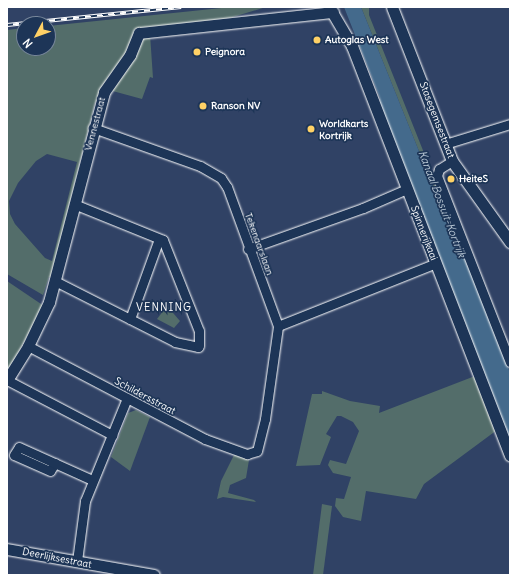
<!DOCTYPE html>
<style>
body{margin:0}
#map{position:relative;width:517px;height:582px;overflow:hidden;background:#304265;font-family:Delius,sans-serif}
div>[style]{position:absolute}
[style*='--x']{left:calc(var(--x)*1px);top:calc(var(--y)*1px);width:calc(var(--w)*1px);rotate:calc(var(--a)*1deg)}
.green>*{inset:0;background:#536d6a}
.water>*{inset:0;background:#446a8c}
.roads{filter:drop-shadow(0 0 1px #fff) drop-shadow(0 0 1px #fff)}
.minor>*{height:9px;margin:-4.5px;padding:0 4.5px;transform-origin:4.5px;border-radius:4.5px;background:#1d3557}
.tertiary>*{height:11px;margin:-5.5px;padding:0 5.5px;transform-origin:5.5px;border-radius:5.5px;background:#1d3557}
.rail>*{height:3.5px;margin-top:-1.75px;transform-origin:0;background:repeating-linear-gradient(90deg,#1d3557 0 6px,#fff 0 12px);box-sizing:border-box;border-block:1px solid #fff}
.dots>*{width:11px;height:11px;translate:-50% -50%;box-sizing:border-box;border:2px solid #1d3557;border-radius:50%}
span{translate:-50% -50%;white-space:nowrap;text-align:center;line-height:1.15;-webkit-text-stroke:3.5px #1d3557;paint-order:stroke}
.poi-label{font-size:10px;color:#fff;font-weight:700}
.left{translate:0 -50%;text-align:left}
.street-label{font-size:10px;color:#fff}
.water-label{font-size:11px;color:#b4c3d1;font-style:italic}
.neighbourhood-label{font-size:11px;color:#fff;letter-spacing:1px}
.frame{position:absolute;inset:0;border:8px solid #fff;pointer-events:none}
.north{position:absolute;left:16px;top:16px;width:40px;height:40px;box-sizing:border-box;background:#1d3557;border:1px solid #77869a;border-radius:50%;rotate:229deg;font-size:11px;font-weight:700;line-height:16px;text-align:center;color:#fff}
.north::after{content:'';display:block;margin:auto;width:14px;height:18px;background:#ffd166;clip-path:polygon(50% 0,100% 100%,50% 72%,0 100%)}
</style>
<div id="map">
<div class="green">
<div style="clip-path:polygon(evenodd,231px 7px,266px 7px,223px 20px,140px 28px,126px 57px,95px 103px,51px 277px,49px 277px,43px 295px,7px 274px,7px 30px,24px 28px,24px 48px,48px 48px,48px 26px,231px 7px,47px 154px,77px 162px,52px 261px,45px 258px,15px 224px,10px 214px,9px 201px,18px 183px,36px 161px,47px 154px)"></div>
<div style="clip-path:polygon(361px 7px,369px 7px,369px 15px,442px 198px,437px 196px)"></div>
<div style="clip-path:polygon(150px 34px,153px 78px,150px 77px,142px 99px,109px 90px,143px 36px)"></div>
<div style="clip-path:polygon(7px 281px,44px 306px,7px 373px)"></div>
<div style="clip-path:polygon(167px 306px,180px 321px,174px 328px,157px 319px)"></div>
<div style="clip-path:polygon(475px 376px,497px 430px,424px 484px,416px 499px,366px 491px,361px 521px,343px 517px,335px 506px,336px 498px,344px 499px,351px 477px,333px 473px,328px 465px,330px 460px,346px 464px,359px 431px,353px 422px,341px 416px,337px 416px,326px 434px,331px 437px,320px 465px,296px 466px,312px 394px,322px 394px,322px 391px,350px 401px,380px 406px,379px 413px)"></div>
<div style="clip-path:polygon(136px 410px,150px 417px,130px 471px,111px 457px,128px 413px)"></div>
<div style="clip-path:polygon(235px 453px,249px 460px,246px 478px,230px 485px,228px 493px,254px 500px,256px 502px,223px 497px,217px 499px,221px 481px)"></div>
<div style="clip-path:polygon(322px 504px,332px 506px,323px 575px,313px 575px)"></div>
</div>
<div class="water">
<div style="clip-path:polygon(344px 7px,361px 7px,437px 196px,442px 198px,510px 373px,510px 442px,379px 103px,380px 98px)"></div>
</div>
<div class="roads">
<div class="minor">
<div style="--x:445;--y:144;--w:68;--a:-17.1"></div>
<div style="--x:452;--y:161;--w:15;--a:148"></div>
<div style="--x:439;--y:169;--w:7;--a:106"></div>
<div style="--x:437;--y:176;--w:200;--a:68.6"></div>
<div style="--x:248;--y:249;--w:122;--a:-19.6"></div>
<div style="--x:363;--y:208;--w:48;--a:-23.4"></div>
<div style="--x:55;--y:281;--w:135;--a:26.9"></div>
<div style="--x:175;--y:342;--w:24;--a:12"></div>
<div style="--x:198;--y:347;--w:2;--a:-63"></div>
<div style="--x:199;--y:345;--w:14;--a:-90"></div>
<div style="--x:199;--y:331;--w:98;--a:-111.6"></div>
<div style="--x:163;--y:240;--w:96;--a:-158"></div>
<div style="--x:130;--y:319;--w:85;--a:-70.1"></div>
<div style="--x:278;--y:326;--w:170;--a:-21.7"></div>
<div style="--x:28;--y:346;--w:200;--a:27.7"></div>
<div style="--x:205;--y:439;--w:45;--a:19.7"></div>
<div style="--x:247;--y:454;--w:10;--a:-17"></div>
<div style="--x:257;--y:451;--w:33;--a:-76"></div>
<div style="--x:265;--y:419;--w:94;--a:-82"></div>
<div style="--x:278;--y:326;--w:148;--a:-110.1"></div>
<div style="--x:227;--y:187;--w:11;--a:-124"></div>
<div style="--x:221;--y:178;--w:24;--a:-150"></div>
<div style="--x:200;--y:166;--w:114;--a:-160.4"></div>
<div style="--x:7;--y:380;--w:119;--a:27.6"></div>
<div style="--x:55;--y:463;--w:9;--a:122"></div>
<div style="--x:50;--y:471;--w:39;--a:-156"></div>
<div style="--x:14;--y:455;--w:9;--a:-58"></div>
<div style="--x:19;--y:447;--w:80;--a:24.3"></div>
<div style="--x:77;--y:561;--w:61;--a:-82.4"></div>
<div style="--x:85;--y:501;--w:111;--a:-67.8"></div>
</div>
<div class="tertiary">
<div style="--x:329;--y:7;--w:45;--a:59.5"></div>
<div style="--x:352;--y:46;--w:439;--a:68.9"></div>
<div style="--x:392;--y:7;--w:165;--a:68.7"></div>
<div style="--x:452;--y:161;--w:100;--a:54.4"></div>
<div style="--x:7;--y:380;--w:40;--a:-58"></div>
<div style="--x:28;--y:346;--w:49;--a:-64.5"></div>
<div style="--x:49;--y:302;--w:217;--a:-75.3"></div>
<div style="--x:104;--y:92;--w:45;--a:-54.9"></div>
<div style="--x:130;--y:55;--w:24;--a:-68"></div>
<div style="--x:139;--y:33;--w:195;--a:-6.2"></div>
<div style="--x:7;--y:549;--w:149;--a:10"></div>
</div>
</div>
<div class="rail">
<div style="--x:7;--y:25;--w:175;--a:-5.9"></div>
</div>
<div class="dots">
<div style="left:317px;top:40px;background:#ffd166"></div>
<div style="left:197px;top:52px;background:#ffd166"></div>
<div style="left:203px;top:106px;background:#ffd166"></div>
<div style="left:311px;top:129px;background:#ffd166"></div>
<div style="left:451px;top:179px;background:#ffd166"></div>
</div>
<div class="poi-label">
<span class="left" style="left:325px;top:40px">Autoglas West</span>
<span class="left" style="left:205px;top:52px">Peignora</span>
<span class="left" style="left:211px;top:106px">Ranson NV</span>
<span class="left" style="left:319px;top:129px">Worldkarts<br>Kortrijk</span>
<span class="left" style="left:459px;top:179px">HeiteS</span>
</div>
<div class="street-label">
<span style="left:437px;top:120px;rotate:69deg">Stasegemsestraat</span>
<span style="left:95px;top:124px;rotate:-75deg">Vennestraat</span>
<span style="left:424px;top:233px;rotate:69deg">Spinnerijkaai</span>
<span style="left:259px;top:244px;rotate:70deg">Tekenaarslaan</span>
<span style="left:145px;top:396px;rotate:28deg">Schildersstraat</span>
<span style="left:57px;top:558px;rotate:11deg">Deerlijksestraat</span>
</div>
<div class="water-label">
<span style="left:442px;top:204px;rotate:69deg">Kanaal Bossuit-Kortrijk</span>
</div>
<div class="neighbourhood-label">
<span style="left:164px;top:307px">VENNING</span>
</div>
<div class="frame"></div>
<div class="north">N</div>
</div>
